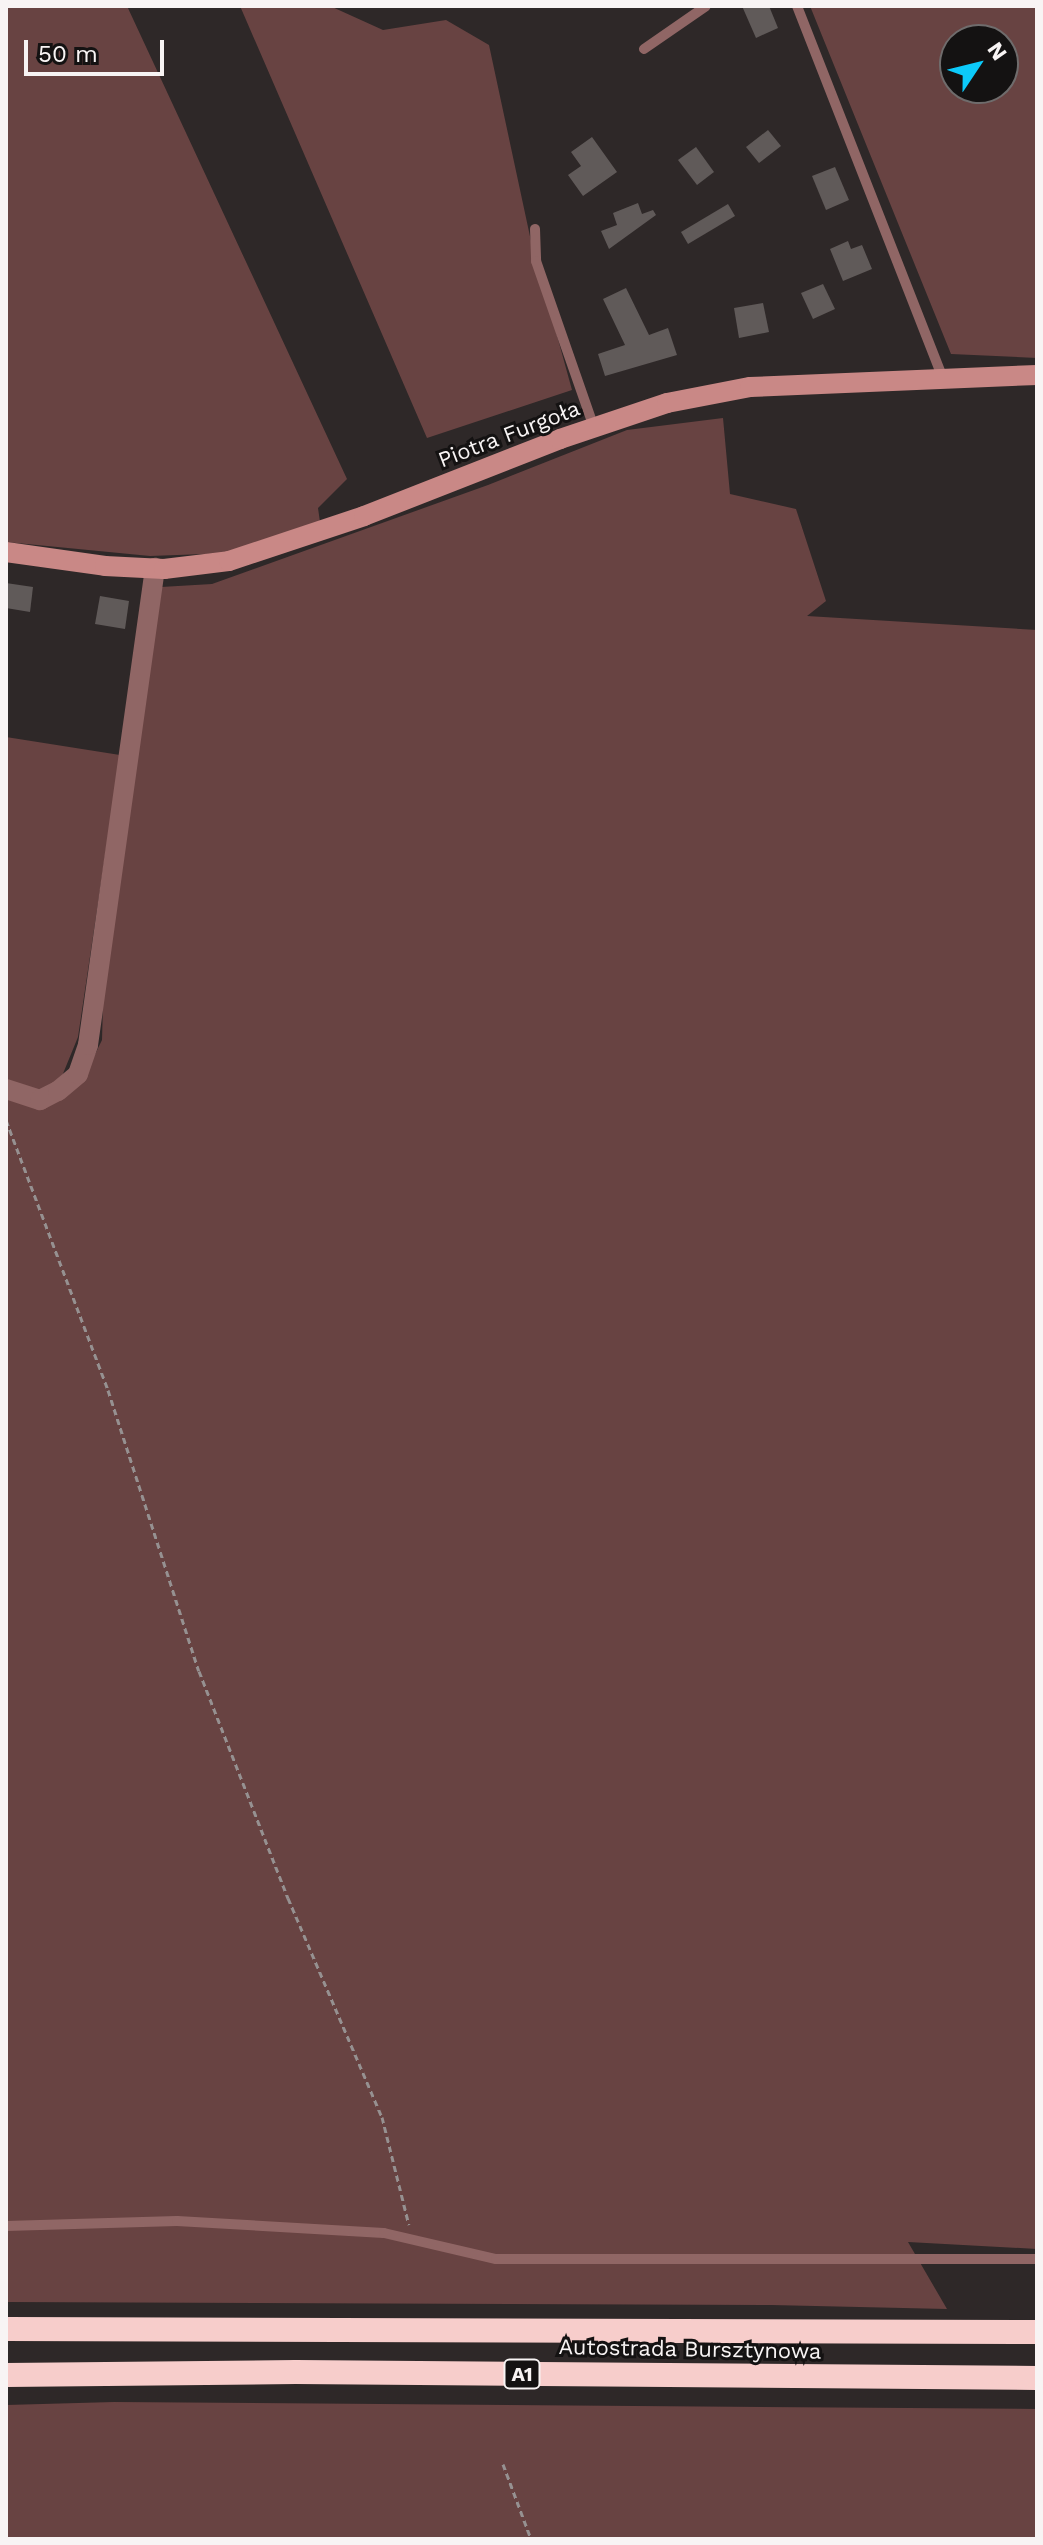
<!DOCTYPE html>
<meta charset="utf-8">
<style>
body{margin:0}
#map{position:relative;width:1043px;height:2545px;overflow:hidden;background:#2e2828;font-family:"Work Sans",sans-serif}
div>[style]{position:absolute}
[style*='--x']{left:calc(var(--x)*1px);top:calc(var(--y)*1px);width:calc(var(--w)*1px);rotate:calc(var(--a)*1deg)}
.green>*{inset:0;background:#684342}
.building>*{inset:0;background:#605a59}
.path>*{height:3px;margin-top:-1.5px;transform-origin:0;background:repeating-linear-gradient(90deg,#969191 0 6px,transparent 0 10px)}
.lane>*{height:10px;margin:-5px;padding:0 5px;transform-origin:5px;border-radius:5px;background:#906665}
.street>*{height:20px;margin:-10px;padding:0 10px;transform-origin:10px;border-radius:10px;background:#906665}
.secondary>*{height:20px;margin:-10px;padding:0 10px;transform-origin:10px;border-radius:10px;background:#c98886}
.highway>*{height:24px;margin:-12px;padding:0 12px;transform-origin:12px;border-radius:12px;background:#f7cdcb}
span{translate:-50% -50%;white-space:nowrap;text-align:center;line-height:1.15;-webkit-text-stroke:6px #141212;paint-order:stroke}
.shield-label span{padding:2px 6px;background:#141212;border:2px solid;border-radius:6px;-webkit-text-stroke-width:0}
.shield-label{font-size:20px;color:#f8f4f4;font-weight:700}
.street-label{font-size:22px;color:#f8f4f4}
.frame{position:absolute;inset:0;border:8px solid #f8f4f4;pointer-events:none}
.north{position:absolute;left:939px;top:24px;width:80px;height:80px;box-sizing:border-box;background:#141212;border:2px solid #6f6c6c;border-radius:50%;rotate:55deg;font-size:22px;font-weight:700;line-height:32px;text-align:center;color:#f8f4f4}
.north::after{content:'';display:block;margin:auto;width:28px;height:36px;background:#0ccafa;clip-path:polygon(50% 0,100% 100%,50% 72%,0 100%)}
.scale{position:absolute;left:24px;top:40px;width:140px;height:36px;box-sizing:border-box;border:4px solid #f8f4f4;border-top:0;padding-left:10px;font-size:24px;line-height:28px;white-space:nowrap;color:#f8f4f4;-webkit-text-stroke:6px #141212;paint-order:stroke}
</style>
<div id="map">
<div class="green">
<div style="clip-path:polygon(6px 6px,127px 6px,347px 479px,318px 508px,320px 522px,232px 553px,150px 556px,6px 542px)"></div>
<div style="clip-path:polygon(240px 6px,330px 6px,383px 30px,446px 20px,489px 45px,531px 241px,572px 390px,427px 438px)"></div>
<div style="clip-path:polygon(evenodd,810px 6px,1037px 6px,1037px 358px,951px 354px,810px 6px,955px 40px,1003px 40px,1003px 88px,955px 88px,955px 40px)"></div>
<div style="clip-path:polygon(723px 418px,730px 494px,796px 509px,826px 601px,807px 616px,1037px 630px,1037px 2249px,908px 2242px,947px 2309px,771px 2305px,6px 2302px,6px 737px,120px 755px,78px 1037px,60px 1081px,80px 1085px,102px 1040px,103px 1003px,161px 587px,212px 584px,488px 485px,627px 430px)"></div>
<div style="clip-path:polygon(114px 2402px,1037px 2409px,1037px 2539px,6px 2539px,6px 2405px)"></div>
</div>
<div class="building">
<div style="clip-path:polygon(742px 6px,769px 6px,778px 28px,756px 38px)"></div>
<div style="clip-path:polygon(768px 130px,781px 146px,759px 163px,746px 147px)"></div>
<div style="clip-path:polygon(592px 137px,617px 172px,583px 196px,568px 175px,581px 166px,571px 152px)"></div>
<div style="clip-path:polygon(696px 147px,714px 172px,697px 185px,678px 160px)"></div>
<div style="clip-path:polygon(835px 167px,849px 200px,826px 210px,812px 176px)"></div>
<div style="clip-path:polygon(638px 203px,642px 214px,653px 210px,656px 215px,609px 249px,601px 231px,617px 225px,613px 213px)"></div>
<div style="clip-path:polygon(728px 204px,735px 216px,688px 244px,681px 232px)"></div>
<div style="clip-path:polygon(848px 241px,851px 249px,862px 245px,872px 269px,843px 281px,830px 249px)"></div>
<div style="clip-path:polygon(823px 284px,835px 309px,813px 319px,801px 293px)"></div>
<div style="clip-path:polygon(626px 288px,649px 335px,668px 328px,677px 355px,605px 376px,598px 354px,625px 345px,603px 299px)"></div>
<div style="clip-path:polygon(763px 303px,769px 332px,739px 338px,734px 308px)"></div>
<div style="clip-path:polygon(6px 583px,33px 587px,30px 612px,6px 608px)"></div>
<div style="clip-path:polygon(100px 596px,129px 601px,125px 629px,95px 624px)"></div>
</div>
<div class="path">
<div style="--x:6;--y:1120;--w:289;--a:69.3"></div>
<div style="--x:108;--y:1390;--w:295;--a:72.1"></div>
<div style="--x:199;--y:1671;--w:244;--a:68.6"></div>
<div style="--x:288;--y:1898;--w:238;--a:66.8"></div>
<div style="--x:382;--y:2117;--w:111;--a:76"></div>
<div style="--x:503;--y:2464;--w:80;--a:69.5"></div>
</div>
<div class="lane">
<div style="--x:797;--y:6;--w:400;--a:68.6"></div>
<div style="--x:644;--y:49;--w:75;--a:-34.7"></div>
<div style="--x:535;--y:229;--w:32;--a:88"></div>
<div style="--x:536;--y:261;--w:177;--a:70.8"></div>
<div style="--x:6;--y:2226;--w:171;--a:-1.7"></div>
<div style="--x:177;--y:2221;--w:207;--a:3.3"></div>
<div style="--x:384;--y:2233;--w:115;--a:13.1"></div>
<div style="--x:496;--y:2259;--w:541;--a:0"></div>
</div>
<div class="street">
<div style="--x:6;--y:1089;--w:36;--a:18"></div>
<div style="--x:40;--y:1100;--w:20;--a:-27"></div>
<div style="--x:58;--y:1091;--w:26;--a:-40"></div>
<div style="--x:78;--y:1074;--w:31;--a:-71"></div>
<div style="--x:88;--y:1045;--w:482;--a:-82"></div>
</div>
<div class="secondary">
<div style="--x:6;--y:552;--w:100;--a:8"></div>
<div style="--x:105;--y:566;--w:59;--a:2.9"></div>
<div style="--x:164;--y:569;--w:65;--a:-7"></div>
<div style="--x:229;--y:561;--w:142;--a:-18.4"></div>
<div style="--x:364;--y:516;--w:211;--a:-21.4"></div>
<div style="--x:560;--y:439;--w:113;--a:-18.6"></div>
<div style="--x:667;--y:403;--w:85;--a:-10.9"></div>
<div style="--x:750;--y:387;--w:287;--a:-2.4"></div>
</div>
<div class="highway">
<div style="--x:6;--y:2329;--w:1031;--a:0.17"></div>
<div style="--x:6;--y:2375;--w:290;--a:-0.6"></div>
<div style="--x:296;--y:2372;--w:741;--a:0.46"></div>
</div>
<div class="shield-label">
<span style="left:522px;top:2374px">A1</span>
</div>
<div class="street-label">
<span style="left:509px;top:434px;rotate:-21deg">Piotra Furgoła</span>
<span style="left:690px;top:2349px;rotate:1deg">Autostrada Bursztynowa</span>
</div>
<div class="frame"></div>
<div class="north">N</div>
<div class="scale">50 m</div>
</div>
